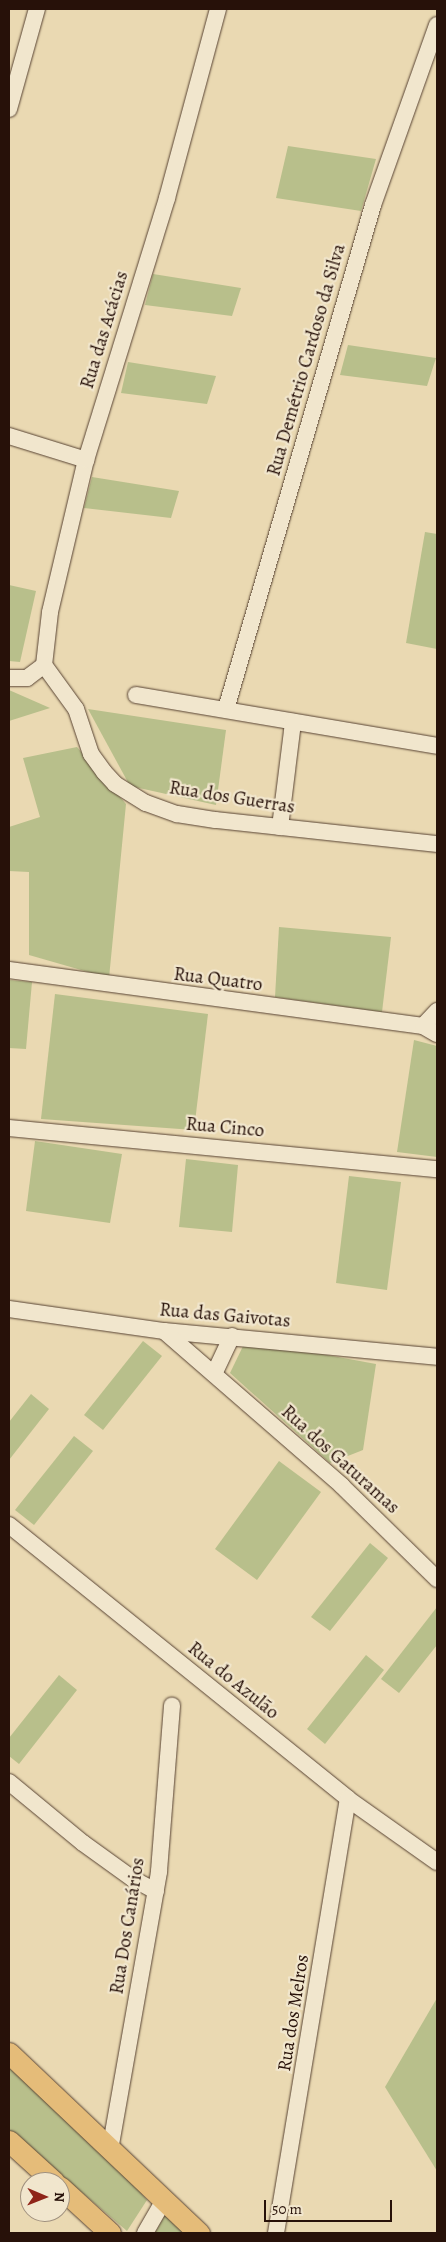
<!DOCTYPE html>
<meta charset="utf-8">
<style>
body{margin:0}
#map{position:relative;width:446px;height:2242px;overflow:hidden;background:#ead9b2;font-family:Alegreya,serif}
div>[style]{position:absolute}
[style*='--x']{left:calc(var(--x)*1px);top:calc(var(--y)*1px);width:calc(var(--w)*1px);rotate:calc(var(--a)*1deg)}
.green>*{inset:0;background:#b8bf8b}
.roads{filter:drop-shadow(0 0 1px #584333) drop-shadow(0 0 1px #584333)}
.minor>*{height:16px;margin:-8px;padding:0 8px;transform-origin:8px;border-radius:8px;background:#f1e6cd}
.major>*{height:21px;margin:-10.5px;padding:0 10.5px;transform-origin:10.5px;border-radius:10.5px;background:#e5bc79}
span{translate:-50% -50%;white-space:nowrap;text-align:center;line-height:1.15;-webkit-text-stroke:4.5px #f1e6cd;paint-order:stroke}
.street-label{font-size:19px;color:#271109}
.frame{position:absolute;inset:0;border:10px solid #271109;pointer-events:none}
.north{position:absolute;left:20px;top:2172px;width:50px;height:50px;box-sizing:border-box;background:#f1e6cd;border:1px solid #a0917f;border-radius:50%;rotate:91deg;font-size:14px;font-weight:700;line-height:20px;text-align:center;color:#271109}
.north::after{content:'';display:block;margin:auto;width:18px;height:22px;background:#8f2418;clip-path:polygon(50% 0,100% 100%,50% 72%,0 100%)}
.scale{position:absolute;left:264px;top:2200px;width:128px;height:22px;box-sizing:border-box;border:2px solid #271109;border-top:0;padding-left:6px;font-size:15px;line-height:18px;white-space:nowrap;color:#271109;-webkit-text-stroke:4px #f1e6cd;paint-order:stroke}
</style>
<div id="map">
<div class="green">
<div style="clip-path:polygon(288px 146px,376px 159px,361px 211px,276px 198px)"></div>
<div style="clip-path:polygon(153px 274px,241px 288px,232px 316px,145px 305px)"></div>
<div style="clip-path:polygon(348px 345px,436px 358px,427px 386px,340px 375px)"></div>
<div style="clip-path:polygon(128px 362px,216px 376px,207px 404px,121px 393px)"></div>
<div style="clip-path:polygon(92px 477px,179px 491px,171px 518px,84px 508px)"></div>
<div style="clip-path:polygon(425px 532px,437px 534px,437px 649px,406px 643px)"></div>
<div style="clip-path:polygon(9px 585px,36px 591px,20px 662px,9px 661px)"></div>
<div style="clip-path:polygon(9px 690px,50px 708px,9px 721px)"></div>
<div style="clip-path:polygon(88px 709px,226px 730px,216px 805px,130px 786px)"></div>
<div style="clip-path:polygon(77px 747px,126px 804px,109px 978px,29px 955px,29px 872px,9px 871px,9px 827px,40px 817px,23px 758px)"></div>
<div style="clip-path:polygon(279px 927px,391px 937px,382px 1012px,275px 997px)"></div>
<div style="clip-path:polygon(9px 980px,32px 982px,26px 1049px,9px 1048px)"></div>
<div style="clip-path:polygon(55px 994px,208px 1014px,194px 1130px,41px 1119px)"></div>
<div style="clip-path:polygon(414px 1040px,437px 1046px,437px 1157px,397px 1152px)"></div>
<div style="clip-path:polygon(35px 1141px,122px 1154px,110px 1223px,26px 1211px)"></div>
<div style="clip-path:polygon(186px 1159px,238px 1165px,232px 1232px,179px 1227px)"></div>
<div style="clip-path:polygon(349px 1176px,401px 1182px,387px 1290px,336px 1283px)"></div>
<div style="clip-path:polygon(246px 1340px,376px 1364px,363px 1450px,330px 1463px,230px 1373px)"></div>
<div style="clip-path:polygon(143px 1341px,162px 1356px,103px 1430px,84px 1415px)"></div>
<div style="clip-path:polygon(31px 1394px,49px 1409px,9px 1460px,9px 1422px)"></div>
<div style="clip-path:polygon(74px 1436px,93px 1451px,34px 1525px,15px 1510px)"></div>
<div style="clip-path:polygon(279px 1461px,321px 1492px,257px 1580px,215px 1549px)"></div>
<div style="clip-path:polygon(370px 1543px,388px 1558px,330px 1631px,311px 1617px)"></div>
<div style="clip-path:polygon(437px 1607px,437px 1645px,399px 1693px,381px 1679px)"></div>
<div style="clip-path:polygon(366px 1655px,384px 1670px,325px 1744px,307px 1729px)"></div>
<div style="clip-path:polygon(59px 1675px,77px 1690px,19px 1764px,9px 1756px,9px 1738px)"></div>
<div style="clip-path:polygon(437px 1998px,437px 2171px,385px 2087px)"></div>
<div style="clip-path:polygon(9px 2063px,129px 2179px,147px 2200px,127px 2231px,9px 2130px)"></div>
<div style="clip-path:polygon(166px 2213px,189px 2233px,155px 2233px)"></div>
</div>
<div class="roads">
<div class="minor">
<div style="--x:9;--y:109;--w:104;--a:-74.4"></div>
<div style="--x:9;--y:436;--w:81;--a:17.3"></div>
<div style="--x:44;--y:665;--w:53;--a:-83.5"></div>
<div style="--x:50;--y:612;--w:156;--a:-76.7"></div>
<div style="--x:86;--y:460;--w:274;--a:-72.8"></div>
<div style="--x:167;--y:198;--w:196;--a:-74.9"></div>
<div style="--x:44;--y:665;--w:54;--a:54"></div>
<div style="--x:76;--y:709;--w:47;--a:71.6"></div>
<div style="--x:91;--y:754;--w:22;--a:54"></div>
<div style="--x:104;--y:772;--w:16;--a:47"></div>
<div style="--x:115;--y:784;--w:36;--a:32"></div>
<div style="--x:146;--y:803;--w:33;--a:20"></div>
<div style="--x:177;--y:814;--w:39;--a:9"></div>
<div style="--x:216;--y:820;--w:222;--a:6.2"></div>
<div style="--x:9;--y:678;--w:18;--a:0"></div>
<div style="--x:27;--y:678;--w:21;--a:-37"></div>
<div style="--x:136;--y:695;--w:305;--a:9.6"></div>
<div style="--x:226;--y:709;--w:525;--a:-73.74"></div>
<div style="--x:373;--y:205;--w:191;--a:-70.4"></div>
<div style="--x:280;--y:827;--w:106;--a:-82.9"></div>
<div style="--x:9;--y:970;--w:418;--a:7.7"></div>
<div style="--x:423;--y:1026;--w:21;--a:-47"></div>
<div style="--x:423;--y:1026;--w:16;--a:30"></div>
<div style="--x:9;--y:1128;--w:430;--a:5.5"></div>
<div style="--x:9;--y:1309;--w:157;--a:8.1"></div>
<div style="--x:164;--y:1331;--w:274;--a:5.4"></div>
<div style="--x:164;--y:1331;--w:236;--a:41"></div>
<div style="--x:342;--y:1486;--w:133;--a:44.4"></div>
<div style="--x:214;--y:1374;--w:42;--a:-64.7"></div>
<div style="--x:9;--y:1525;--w:436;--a:38.9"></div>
<div style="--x:348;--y:1799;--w:109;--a:35.3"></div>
<div style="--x:9;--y:1782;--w:96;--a:39.5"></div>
<div style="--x:83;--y:1843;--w:62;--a:35.8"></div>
<div style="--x:133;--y:1879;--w:26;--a:28"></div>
<div style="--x:110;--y:2150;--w:283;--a:-80"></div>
<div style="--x:159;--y:1871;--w:166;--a:-85.5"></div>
<div style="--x:145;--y:2233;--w:36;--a:-60"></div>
<div style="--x:276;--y:2233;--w:440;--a:-80.6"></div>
</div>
<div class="major">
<div style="--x:9;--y:2053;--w:262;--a:43.5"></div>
<div style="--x:9;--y:2141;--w:61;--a:42.3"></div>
<div style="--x:60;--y:2187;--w:68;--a:42.6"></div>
</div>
</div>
<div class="street-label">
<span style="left:105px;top:330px;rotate:-73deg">Rua das Acácias</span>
<span style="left:307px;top:360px;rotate:-74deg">Rua Demétrio Cardoso da Silva</span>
<span style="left:232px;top:798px;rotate:9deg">Rua dos Guerras</span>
<span style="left:218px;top:980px;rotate:7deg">Rua Quatro</span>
<span style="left:225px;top:1128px;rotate:5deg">Rua Cinco</span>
<span style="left:225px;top:1316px;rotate:5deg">Rua das Gaivotas</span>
<span style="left:340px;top:1460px;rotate:42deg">Rua dos Gaturamas</span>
<span style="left:233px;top:1681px;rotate:39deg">Rua do Azulão</span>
<span style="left:128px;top:1926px;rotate:-81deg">Rua Dos Canários</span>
<span style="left:294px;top:2013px;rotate:-81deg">Rua dos Melros</span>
</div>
<div class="frame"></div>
<div class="north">N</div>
<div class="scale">50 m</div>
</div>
